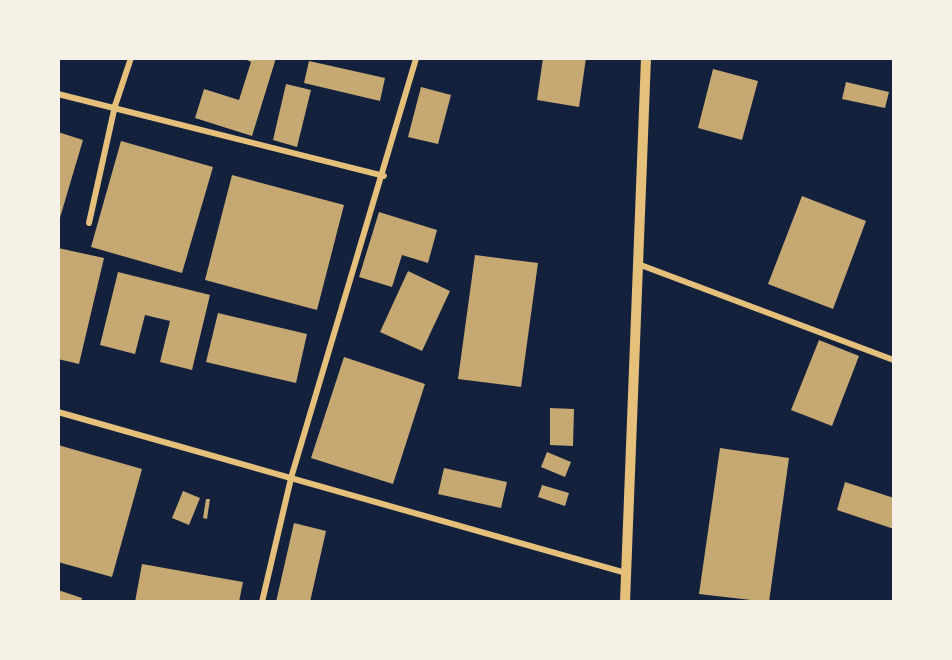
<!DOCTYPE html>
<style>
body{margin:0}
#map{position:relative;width:952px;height:660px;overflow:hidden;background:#14213d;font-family:Ubuntu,sans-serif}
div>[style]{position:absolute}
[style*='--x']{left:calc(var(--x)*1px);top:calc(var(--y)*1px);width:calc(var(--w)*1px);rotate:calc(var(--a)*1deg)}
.building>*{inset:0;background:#c6a872}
.minor>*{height:6px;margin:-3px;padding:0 3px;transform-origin:3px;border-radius:3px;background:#e5c07b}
.tertiary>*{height:10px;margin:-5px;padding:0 5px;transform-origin:5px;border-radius:5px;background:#e5c07b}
span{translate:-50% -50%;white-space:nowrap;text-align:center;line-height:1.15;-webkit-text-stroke:6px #f6f1e7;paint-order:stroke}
.frame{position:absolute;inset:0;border:60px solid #f6f1e7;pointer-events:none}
</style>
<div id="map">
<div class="building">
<div style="clip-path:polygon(243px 58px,276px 58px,252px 136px,195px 118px,204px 89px,239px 100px,251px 62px)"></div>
<div style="clip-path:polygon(543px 58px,586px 58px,579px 107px,537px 100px)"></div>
<div style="clip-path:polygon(309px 61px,385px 78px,380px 101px,304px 83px)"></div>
<div style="clip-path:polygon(713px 69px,758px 81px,742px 140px,698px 128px)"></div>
<div style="clip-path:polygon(846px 82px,889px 92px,885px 108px,842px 99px)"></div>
<div style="clip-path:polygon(286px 84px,311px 90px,297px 147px,273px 140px)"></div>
<div style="clip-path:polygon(421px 87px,451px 95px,438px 144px,408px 137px)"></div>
<div style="clip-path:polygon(58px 132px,83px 140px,59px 221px,58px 221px)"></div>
<div style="clip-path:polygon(121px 141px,213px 167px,182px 273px,91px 247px)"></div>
<div style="clip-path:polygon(232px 175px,344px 205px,317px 310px,205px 280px)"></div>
<div style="clip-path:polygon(802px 196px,866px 221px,833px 309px,768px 284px)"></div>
<div style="clip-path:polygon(379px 212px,437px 230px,428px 263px,402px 255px,392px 287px,359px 277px)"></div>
<div style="clip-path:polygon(58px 248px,104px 258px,79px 364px,58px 359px)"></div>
<div style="clip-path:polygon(475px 255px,538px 263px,521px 387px,458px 379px)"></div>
<div style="clip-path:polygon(408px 271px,450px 291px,422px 351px,380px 332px)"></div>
<div style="clip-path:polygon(118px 272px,210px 295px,192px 370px,160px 362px,170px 321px,145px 315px,135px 354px,100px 345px)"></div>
<div style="clip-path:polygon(218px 313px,307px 334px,296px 383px,206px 362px)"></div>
<div style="clip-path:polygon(819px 340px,859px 356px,832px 426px,791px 410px)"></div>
<div style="clip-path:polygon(344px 357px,425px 384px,393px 484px,311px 458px)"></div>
<div style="clip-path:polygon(550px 408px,574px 409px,573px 446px,550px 445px)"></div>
<div style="clip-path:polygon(58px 445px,142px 469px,112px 577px,58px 562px)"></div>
<div style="clip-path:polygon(720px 448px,789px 458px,769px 602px,699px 594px)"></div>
<div style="clip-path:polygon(547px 452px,571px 462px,565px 477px,541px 467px)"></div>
<div style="clip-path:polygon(444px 468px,507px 482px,501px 508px,438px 494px)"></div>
<div style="clip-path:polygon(845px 482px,894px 498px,894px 529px,837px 510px)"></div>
<div style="clip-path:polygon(542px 485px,569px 493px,565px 506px,538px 497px)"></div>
<div style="clip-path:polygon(183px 491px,200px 498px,189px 525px,172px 518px)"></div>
<div style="clip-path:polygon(206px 499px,210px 499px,207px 519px,203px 518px)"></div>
<div style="clip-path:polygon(294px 523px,326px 531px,310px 602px,276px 602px)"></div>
<div style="clip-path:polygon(142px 564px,243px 582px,239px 602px,135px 602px)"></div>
<div style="clip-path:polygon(58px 590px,82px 598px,81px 602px,58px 602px)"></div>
</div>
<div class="minor">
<div style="--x:58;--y:94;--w:336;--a:14.1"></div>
<div style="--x:89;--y:223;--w:120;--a:-77.5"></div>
<div style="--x:115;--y:106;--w:51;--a:-71.6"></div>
<div style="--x:638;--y:264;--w:273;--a:20.6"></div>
<div style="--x:58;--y:412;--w:590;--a:15.83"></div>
<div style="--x:262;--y:602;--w:127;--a:-76.8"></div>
<div style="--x:291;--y:478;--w:438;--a:-73.4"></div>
</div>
<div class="tertiary">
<div style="--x:625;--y:602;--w:544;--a:-87.79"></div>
</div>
<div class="frame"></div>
</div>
